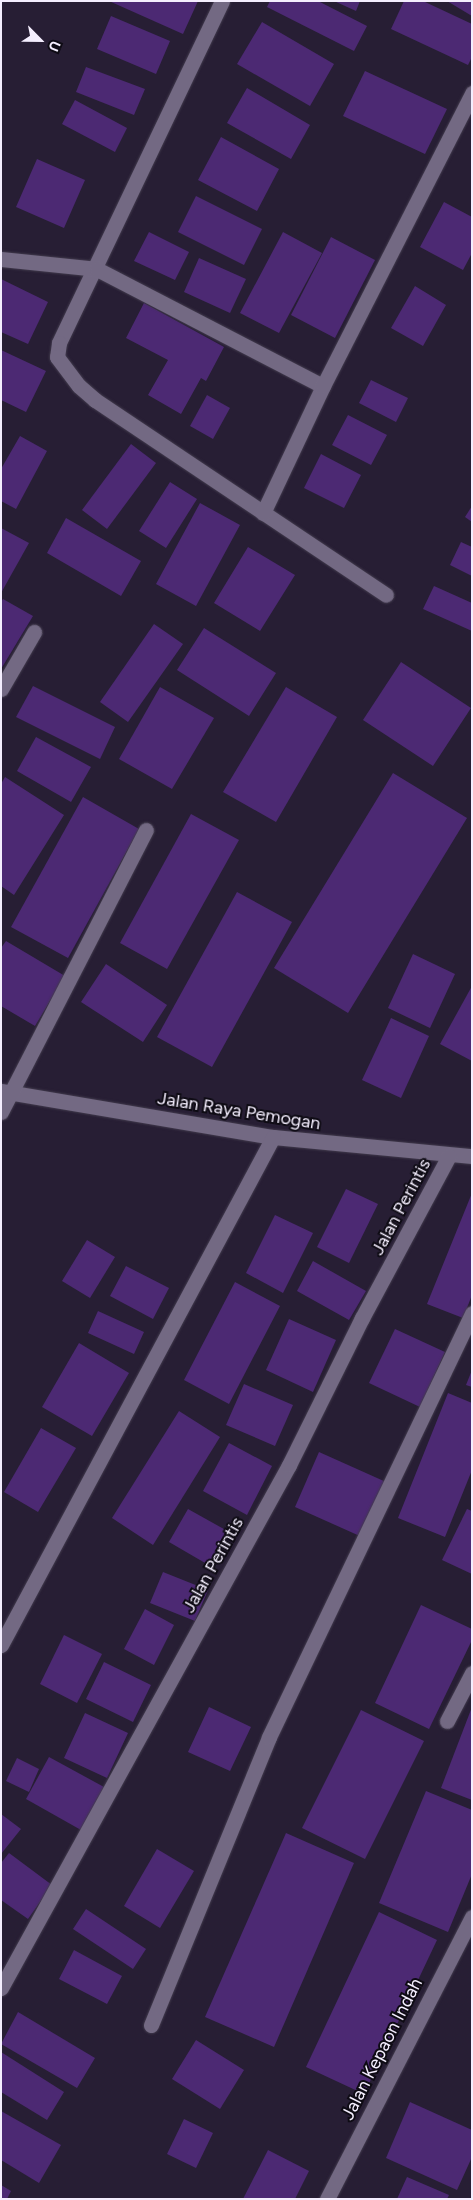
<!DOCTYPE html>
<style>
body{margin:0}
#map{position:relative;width:473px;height:2200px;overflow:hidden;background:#271e34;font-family:Figtree,sans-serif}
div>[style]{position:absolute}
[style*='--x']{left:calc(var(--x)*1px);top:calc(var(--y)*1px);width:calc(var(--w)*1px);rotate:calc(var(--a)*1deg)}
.building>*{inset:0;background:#4c2973}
.roads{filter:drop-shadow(0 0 1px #423b4d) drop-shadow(0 0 1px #423b4d)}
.minor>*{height:15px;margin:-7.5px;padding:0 7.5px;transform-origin:7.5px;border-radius:7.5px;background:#736983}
span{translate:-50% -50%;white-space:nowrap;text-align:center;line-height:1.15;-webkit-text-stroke:4px #0e0b14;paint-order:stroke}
.street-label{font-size:18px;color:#f4eefe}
.frame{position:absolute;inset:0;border:2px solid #f4eefe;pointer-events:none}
.north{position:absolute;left:15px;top:15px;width:50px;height:50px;-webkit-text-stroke:4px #0e0b14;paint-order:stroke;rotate:113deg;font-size:14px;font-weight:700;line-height:20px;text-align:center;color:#f4eefe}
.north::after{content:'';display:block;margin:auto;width:18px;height:22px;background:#f4eefe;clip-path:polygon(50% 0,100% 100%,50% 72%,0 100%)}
</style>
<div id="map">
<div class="building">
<div style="clip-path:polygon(109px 1px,198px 1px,183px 34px)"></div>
<div style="clip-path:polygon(270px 1px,318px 1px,367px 26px,354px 51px,267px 7px)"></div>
<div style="clip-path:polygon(334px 1px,360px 1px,356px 11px)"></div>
<div style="clip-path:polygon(404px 1px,423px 1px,472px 24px,472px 57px,468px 65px,391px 29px)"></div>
<div style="clip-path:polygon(447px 1px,472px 1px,472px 16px)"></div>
<div style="clip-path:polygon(111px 16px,170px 41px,156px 74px,97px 49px)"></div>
<div style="clip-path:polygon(262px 22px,334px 64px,310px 106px,237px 64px)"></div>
<div style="clip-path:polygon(86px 67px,145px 89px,134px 115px,76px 92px)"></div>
<div style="clip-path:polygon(365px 71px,447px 109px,425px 154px,343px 116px)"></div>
<div style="clip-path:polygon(247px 88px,310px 125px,291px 159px,227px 123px)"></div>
<div style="clip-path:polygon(75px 100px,127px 128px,115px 152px,62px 124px)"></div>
<div style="clip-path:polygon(221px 137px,279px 169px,257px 211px,198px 180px)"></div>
<div style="clip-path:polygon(37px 159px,85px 180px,64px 228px,16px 207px)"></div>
<div style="clip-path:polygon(196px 196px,262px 229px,244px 265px,178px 232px)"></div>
<div style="clip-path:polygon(444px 202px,472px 217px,472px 253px,463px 270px,420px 247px)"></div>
<div style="clip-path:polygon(149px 232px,189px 252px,175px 280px,134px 261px)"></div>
<div style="clip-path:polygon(283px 232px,322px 253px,279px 333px,240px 313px)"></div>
<div style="clip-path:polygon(331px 237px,375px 260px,335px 338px,291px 315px)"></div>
<div style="clip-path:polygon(199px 258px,246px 279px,230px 313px,184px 292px)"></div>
<div style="clip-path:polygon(1px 279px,48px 302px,28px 344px,1px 332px)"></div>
<div style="clip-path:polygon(415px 286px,446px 305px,423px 346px,391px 328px)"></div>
<div style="clip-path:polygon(144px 303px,224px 347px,206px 381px,201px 378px,181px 414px,148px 395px,168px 360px,126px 338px)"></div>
<div style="clip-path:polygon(1px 350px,46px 371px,26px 412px,1px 400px)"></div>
<div style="clip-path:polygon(371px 380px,408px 398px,396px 422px,359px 403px)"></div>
<div style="clip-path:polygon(207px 395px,230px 408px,213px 439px,190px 426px)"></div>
<div style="clip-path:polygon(348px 415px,387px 435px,371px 465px,332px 445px)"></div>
<div style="clip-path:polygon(20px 436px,47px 451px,16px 509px,1px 501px,1px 469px)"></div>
<div style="clip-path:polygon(131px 444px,156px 463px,107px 529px,82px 510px)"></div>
<div style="clip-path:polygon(321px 454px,361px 475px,344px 508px,304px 488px)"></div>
<div style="clip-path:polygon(170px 482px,197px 499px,166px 548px,139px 531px)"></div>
<div style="clip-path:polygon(200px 503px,240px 525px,196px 606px,156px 584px)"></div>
<div style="clip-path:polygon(472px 506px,472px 522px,465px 517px)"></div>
<div style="clip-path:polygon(66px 518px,141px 561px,121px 596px,47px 553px)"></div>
<div style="clip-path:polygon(1px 528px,29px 543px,1px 593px)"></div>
<div style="clip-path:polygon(461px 542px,472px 547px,472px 576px,450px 565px)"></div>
<div style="clip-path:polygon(248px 547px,295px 575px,260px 631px,214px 603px)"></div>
<div style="clip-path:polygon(434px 586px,472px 603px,472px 631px,423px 609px)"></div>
<div style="clip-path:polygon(3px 599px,33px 616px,1px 669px,1px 602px)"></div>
<div style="clip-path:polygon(154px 624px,183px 644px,128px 722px,100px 702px)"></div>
<div style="clip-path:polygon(204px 628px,276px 673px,249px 716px,177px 670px)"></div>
<div style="clip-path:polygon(401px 662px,471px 708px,433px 766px,363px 720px)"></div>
<div style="clip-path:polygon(33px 686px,115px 727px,100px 759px,16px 717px)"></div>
<div style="clip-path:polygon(160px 687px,214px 718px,172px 789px,119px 759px)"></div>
<div style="clip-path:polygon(286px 687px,337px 717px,276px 822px,223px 792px)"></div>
<div style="clip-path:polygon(36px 737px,91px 767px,71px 802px,17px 771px)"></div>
<div style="clip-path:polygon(393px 773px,467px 818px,348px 1013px,274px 968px)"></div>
<div style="clip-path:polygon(5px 777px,64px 815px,14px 895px,1px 886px,1px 784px)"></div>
<div style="clip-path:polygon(83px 797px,139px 829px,68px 958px,11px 927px)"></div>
<div style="clip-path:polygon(191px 814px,239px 840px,167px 969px,120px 943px)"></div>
<div style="clip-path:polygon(237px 892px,292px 922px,212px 1067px,157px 1037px)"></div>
<div style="clip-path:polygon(6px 941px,65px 976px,35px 1026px,1px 1006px,1px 948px)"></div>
<div style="clip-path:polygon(413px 954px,455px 974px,430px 1028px,388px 1008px)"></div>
<div style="clip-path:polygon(106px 964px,167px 1005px,143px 1042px,81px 1002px)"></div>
<div style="clip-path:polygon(472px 986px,472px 1061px,440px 1044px)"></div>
<div style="clip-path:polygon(391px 1018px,429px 1036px,401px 1098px,362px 1080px)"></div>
<div style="clip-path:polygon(346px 1189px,378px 1204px,349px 1263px,317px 1247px)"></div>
<div style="clip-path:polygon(472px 1193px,472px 1295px,463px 1318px,427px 1304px)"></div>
<div style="clip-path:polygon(275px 1215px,313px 1233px,283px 1293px,246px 1273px)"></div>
<div style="clip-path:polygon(87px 1240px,115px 1257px,90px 1298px,62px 1281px)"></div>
<div style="clip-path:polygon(313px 1261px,366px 1291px,349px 1320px,297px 1291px)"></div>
<div style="clip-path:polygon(126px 1266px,169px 1288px,153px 1319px,110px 1296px)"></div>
<div style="clip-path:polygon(235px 1282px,280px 1306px,229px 1404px,184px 1380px)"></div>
<div style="clip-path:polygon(98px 1311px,144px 1332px,134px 1354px,88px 1333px)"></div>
<div style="clip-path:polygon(289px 1319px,336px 1340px,313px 1392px,266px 1370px)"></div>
<div style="clip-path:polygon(395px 1329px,445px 1352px,420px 1407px,369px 1383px)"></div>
<div style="clip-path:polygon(79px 1343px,129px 1373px,92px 1436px,42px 1407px)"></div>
<div style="clip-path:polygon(472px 1370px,472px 1387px,466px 1385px)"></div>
<div style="clip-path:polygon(244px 1384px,293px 1405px,275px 1446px,226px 1425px)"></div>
<div style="clip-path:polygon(448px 1393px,472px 1403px,472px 1470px,445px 1537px,398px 1518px)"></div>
<div style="clip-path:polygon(179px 1411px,220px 1437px,153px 1545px,112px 1518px)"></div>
<div style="clip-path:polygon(41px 1428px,76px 1448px,38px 1512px,4px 1492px)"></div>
<div style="clip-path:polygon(229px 1443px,272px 1466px,247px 1515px,203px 1491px)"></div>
<div style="clip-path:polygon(319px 1452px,386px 1482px,362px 1537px,295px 1507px)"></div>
<div style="clip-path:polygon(188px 1509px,231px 1533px,212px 1567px,169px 1542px)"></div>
<div style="clip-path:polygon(467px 1509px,472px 1511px,472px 1574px,442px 1560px)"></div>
<div style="clip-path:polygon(163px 1572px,208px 1590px,195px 1621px,150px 1603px)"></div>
<div style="clip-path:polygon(421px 1605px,472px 1629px,472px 1640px,429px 1729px,375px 1703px)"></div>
<div style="clip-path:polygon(145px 1609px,174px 1625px,154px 1665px,124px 1649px)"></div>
<div style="clip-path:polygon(64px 1635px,102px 1654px,77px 1703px,40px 1684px)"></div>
<div style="clip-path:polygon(104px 1662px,151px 1685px,133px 1722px,86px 1699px)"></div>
<div style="clip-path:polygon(209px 1707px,251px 1727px,230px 1771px,188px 1752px)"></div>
<div style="clip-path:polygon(472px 1707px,472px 1800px,441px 1788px)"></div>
<div style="clip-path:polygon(361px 1710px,424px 1741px,365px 1859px,302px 1828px)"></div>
<div style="clip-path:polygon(85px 1713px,128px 1733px,107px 1778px,64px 1758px)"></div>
<div style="clip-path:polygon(49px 1757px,104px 1787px,81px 1830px,26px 1799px)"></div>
<div style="clip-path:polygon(17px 1758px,39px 1769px,29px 1792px,6px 1781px)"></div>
<div style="clip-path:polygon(426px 1791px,472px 1810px,472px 1874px,448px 1932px,379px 1903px)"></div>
<div style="clip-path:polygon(1px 1814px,21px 1829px,1px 1854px)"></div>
<div style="clip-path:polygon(286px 1833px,354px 1863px,274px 2047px,205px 2017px)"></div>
<div style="clip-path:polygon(157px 1849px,194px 1871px,160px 1928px,124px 1906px)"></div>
<div style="clip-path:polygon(9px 1853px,52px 1885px,28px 1919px,1px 1900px,1px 1863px)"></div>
<div style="clip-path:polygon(86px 1909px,146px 1949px,133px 1969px,73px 1929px)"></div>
<div style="clip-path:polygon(379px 1912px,437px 1940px,364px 2094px,306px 2067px)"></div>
<div style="clip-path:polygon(74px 1950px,122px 1976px,107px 2004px,59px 1979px)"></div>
<div style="clip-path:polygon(18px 2012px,95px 2058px,77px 2088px,1px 2044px)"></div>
<div style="clip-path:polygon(196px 2040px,244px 2070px,220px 2109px,172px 2079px)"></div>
<div style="clip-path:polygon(1px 2052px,64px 2092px,47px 2120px,1px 2092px)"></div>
<div style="clip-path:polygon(410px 2102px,472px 2130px,472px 2157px,457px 2190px,386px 2158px)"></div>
<div style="clip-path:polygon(1px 2111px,61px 2145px,39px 2183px,1px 2160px)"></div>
<div style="clip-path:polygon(184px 2119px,213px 2133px,196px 2168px,167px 2154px)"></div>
<div style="clip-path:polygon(268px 2150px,309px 2171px,295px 2199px,243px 2199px)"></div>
<div style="clip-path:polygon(407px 2177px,449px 2195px,447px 2199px,397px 2199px)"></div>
<div style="clip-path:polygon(1px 2185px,11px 2191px,7px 2199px,1px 2199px)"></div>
</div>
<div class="roads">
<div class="minor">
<div style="--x:222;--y:1;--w:379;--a:115.5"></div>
<div style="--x:59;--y:343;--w:14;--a:98"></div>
<div style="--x:57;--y:357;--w:36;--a:53"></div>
<div style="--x:79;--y:386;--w:21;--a:41"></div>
<div style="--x:95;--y:400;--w:350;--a:33.8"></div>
<div style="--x:1;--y:259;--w:97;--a:5.9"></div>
<div style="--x:97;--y:269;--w:254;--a:27.4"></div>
<div style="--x:263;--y:513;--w:140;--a:-64.7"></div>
<div style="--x:323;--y:386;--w:329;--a:-63"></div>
<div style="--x:1;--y:689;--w:66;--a:-59.9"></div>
<div style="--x:1;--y:1091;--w:276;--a:9.6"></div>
<div style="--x:273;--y:1137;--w:200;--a:5.5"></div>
<div style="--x:1;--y:1112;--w:317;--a:-62.8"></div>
<div style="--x:1;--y:1645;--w:576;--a:-61.83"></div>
<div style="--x:447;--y:1721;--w:54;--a:-62.5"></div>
<div style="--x:1;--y:1988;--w:597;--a:-61.16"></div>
<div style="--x:289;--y:1465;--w:164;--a:-63.6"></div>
<div style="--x:362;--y:1318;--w:184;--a:-61.8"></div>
<div style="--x:151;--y:2025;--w:311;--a:-67.7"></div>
<div style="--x:269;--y:1737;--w:470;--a:-64.4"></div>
<div style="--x:327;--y:2199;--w:317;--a:-62.8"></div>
</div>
</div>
<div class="street-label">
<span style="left:239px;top:1111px;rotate:9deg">Jalan Raya Pemogan</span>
<span style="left:401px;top:1207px;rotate:-62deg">Jalan Perintis</span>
<span style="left:213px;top:1565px;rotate:-61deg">Jalan Perintis</span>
<span style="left:382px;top:2049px;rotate:-63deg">Jalan Kepaon Indah</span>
</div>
<div class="frame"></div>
<div class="north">U</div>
</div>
